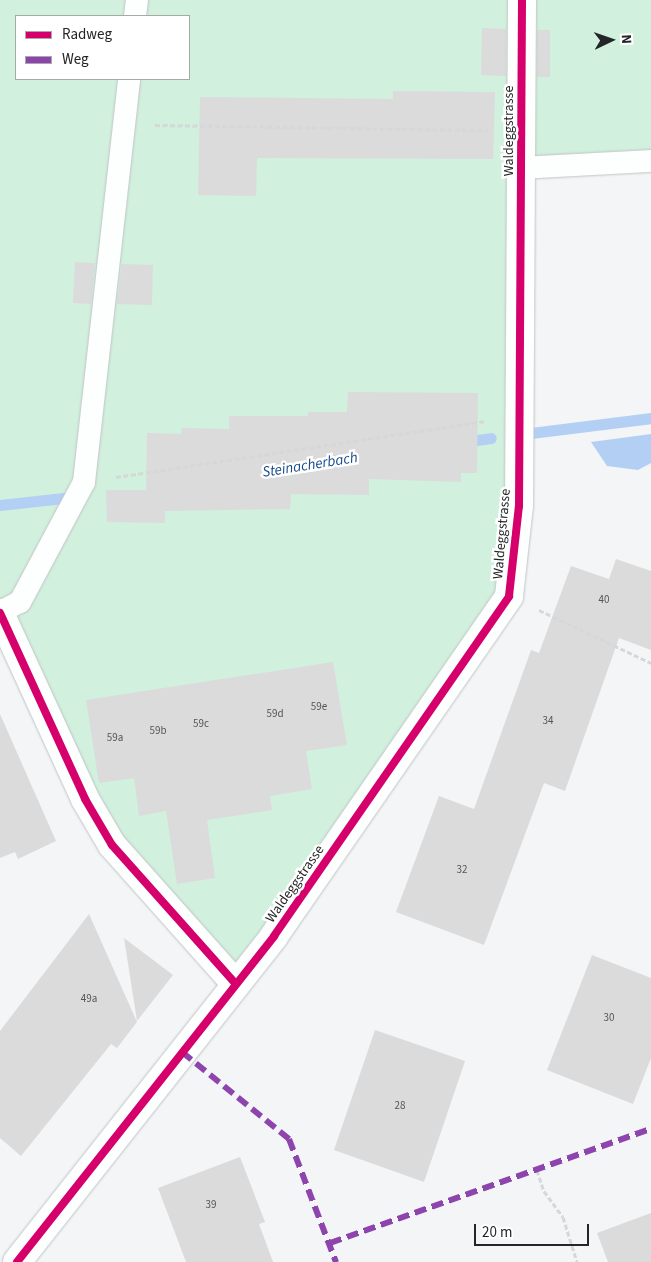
<!DOCTYPE html>
<style>
body{margin:0}
#map{position:relative;width:651px;height:1262px;overflow:hidden;background:#f3f5f7;font-family:"Source Sans 3",sans-serif}
div>[style]{position:absolute}
[style*='--x']{left:calc(var(--x)*1px);top:calc(var(--y)*1px);width:calc(var(--w)*1px);rotate:calc(var(--a)*1deg)}
.green>*{inset:0;background:#d1f0de}
.water>*{inset:0;background:#b3d0f4}
.stream>*{height:11px;margin:-5.5px;padding:0 5.5px;transform-origin:5.5px;border-radius:5.5px;background:#b3d0f4}
.building>*{inset:0;background:#dbdbdc}
.path>*{height:3px;margin-top:-1.5px;transform-origin:0;background:repeating-linear-gradient(90deg,#d6d7d8 0 5px,transparent 0 7.5px)}
.roads{filter:drop-shadow(0 0 1px #c2c4c5) drop-shadow(0 0 1px #c2c4c5)}
.service>*{height:22px;margin:-11px;padding:0 11px;transform-origin:11px;border-radius:11px;background:#fdfefe}
.minor>*{height:28px;margin:-14px;padding:0 14px;transform-origin:14px;border-radius:14px;background:#fdfefe}
.quiet>*{height:6px;margin-top:-3px;transform-origin:0;background:repeating-linear-gradient(90deg,#8e44ad 0 12px,transparent 0 18px)}
.cycleway>*{height:8px;margin:-4px;padding:0 4px;transform-origin:4px;border-radius:4px;background:#d6006c}
span{translate:-50% -50%;white-space:nowrap;text-align:center;line-height:1.15;-webkit-text-stroke:5px #fff;paint-order:stroke}
.number-label{font-size:11px;color:#555656}
.number-label span{-webkit-text-stroke-width:0}
.street-label{font-size:14px;color:#242526}
.water-label{font-size:15px;color:#164c88;font-style:italic}
.legend{position:absolute;left:15px;top:15px;width:175px;height:65px;box-sizing:border-box;background:#fff;border:1px solid #a7a8a8;margin:0;padding:6px 9px;list-style:none;font-size:15px;color:#242526}
.legend li{display:flex;align-items:center;gap:10px;height:25px}
.legend b{width:25px;border:1px solid #a7a8a8}
.north{position:absolute;left:586px;top:15px;width:50px;height:50px;-webkit-text-stroke:4px #fff;paint-order:stroke;rotate:87deg;font-size:14px;font-weight:700;line-height:20px;text-align:center;color:#242526}
.north::after{content:'';display:block;margin:auto;width:18px;height:22px;background:#242526;clip-path:polygon(50% 0,100% 100%,50% 72%,0 100%)}
.scale{position:absolute;left:474px;top:1224px;width:115px;height:22px;box-sizing:border-box;border:2px solid #242526;border-top:0;padding-left:6px;font-size:15px;line-height:18px;white-space:nowrap;color:#242526;-webkit-text-stroke:4px #fff;paint-order:stroke}
</style>
<div id="map">
<div class="green">
<div style="clip-path:polygon(evenodd,0 0,651px 0,651px 161px,522px 168px,509px 596px,235px 983px,112px 845px,0 613px,0 0,16px 16px,189px 16px,189px 79px,16px 79px,16px 16px)"></div>
</div>
<div class="water">
<div style="clip-path:polygon(651px 434px,651px 463px,638px 470px,607px 466px,591px 442px)"></div>
</div>
<div class="stream">
<div style="--x:531;--y:433;--w:121;--a:-7.1"></div>
<div style="--x:463;--y:442;--w:28;--a:-8"></div>
<div style="--x:0;--y:505;--w:64;--a:-6.2"></div>
</div>
<div class="building">
<div style="clip-path:polygon(482px 28px,506px 29px,506px 76px,481px 75px)"></div>
<div style="clip-path:polygon(537px 30px,550px 30px,550px 77px,537px 77px)"></div>
<div style="clip-path:polygon(393px 91px,495px 92px,493px 159px,257px 158px,256px 196px,198px 195px,200px 97px,393px 99px)"></div>
<div style="clip-path:polygon(75px 262px,95px 263px,91px 304px,73px 303px)"></div>
<div style="clip-path:polygon(122px 264px,153px 265px,152px 305px,117px 304px)"></div>
<div style="clip-path:polygon(348px 392px,478px 393px,477px 473px,461px 473px,461px 482px,369px 479px,369px 495px,291px 494px,290px 509px,165px 511px,165px 523px,107px 522px,106px 490px,146px 490px,147px 433px,181px 434px,182px 428px,229px 429px,229px 416px,308px 416px,308px 412px,347px 412px)"></div>
<div style="clip-path:polygon(616px 559px,651px 571px,651px 650px,619px 638px,565px 791px,544px 783px,484px 945px,396px 912px,439px 796px,474px 809px,531px 650px,539px 653px,571px 566px,609px 579px)"></div>
<div style="clip-path:polygon(333px 662px,347px 745px,306px 751px,312px 789px,270px 796px,272px 810px,207px 820px,215px 878px,177px 884px,166px 811px,139px 816px,134px 778px,99px 783px,86px 700px)"></div>
<div style="clip-path:polygon(0 714px,56px 841px,18px 859px,15px 852px,0 858px)"></div>
<div style="clip-path:polygon(89px 914px,137px 1022px,117px 1048px,111px 1044px,21px 1156px,0 1138px,0 1031px)"></div>
<div style="clip-path:polygon(124px 938px,173px 975px,137px 1021px)"></div>
<div style="clip-path:polygon(592px 955px,651px 978px,651px 1058px,633px 1104px,547px 1070px)"></div>
<div style="clip-path:polygon(375px 1030px,465px 1061px,424px 1182px,334px 1150px)"></div>
<div style="clip-path:polygon(240px 1157px,265px 1222px,259px 1224px,273px 1262px,186px 1262px,158px 1188px)"></div>
<div style="clip-path:polygon(651px 1213px,651px 1262px,608px 1262px,597px 1233px)"></div>
</div>
<div class="path">
<div style="--x:155;--y:125;--w:333;--a:0.9"></div>
<div style="--x:116;--y:477;--w:374;--a:-8.6"></div>
<div style="--x:539;--y:610;--w:124;--a:25.3"></div>
<div style="--x:537;--y:1170;--w:22;--a:72"></div>
<div style="--x:544;--y:1191;--w:32;--a:54"></div>
<div style="--x:563;--y:1217;--w:47;--a:72.7"></div>
</div>
<div class="roads">
<div class="service">
<div style="--x:135;--y:16;--w:16;--a:-83"></div>
<div style="--x:521;--y:168;--w:130;--a:-3.1"></div>
<div style="--x:0;--y:612;--w:22;--a:-27"></div>
<div style="--x:20;--y:602;--w:136;--a:-61.9"></div>
<div style="--x:84;--y:482;--w:406;--a:-83.6"></div>
</div>
<div class="minor">
<div style="--x:0;--y:613;--w:205;--a:65.4"></div>
<div style="--x:85;--y:799;--w:53;--a:59.6"></div>
<div style="--x:112;--y:845;--w:185;--a:48.3"></div>
<div style="--x:17;--y:1262;--w:415;--a:-51.7"></div>
<div style="--x:274;--y:936;--w:413;--a:-55.3"></div>
<div style="--x:509;--y:596;--w:91;--a:-83.7"></div>
<div style="--x:519;--y:506;--w:506;--a:-89.66"></div>
</div>
</div>
<div class="quiet">
<div style="--x:182;--y:1052;--w:138;--a:39.1"></div>
<div style="--x:289;--y:1139;--w:132;--a:69.1"></div>
<div style="--x:330;--y:1243;--w:341;--a:-19.6"></div>
</div>
<div class="cycleway">
<div style="--x:0;--y:613;--w:205;--a:65.4"></div>
<div style="--x:85;--y:799;--w:53;--a:59.6"></div>
<div style="--x:112;--y:845;--w:185;--a:48.3"></div>
<div style="--x:17;--y:1262;--w:415;--a:-51.7"></div>
<div style="--x:274;--y:936;--w:413;--a:-55.3"></div>
<div style="--x:509;--y:596;--w:91;--a:-83.7"></div>
<div style="--x:519;--y:506;--w:506;--a:-89.66"></div>
</div>
<div class="number-label">
<span style="left:604px;top:600px">40</span>
<span style="left:319px;top:707px">59e</span>
<span style="left:275px;top:714px">59d</span>
<span style="left:548px;top:721px">34</span>
<span style="left:201px;top:724px">59c</span>
<span style="left:158px;top:731px">59b</span>
<span style="left:115px;top:738px">59a</span>
<span style="left:462px;top:870px">32</span>
<span style="left:89px;top:999px">49a</span>
<span style="left:609px;top:1018px">30</span>
<span style="left:400px;top:1106px">28</span>
<span style="left:211px;top:1205px">39</span>
</div>
<div class="street-label">
<span style="left:509px;top:131px;rotate:-90deg">Waldeggstrasse</span>
<span style="left:502px;top:534px;rotate:-85deg">Waldeggstrasse</span>
<span style="left:295px;top:884px;rotate:-55deg">Waldeggstrasse</span>
</div>
<div class="water-label">
<span style="left:310px;top:465px;rotate:-9deg">Steinacherbach</span>
</div>
<ul class="legend">
<li><b style="height:6px;background:#d6006c"></b>Radweg</li>
<li><b style="height:6px;background:#8e44ad"></b>Weg</li>
</ul>
<div class="north">N</div>
<div class="scale">20 m</div>
</div>
